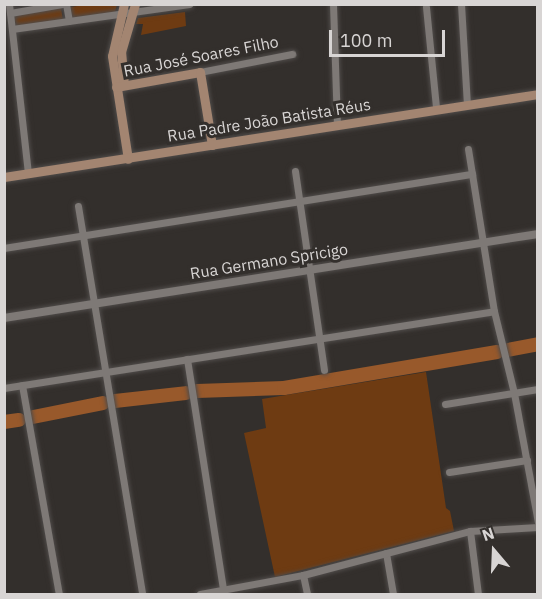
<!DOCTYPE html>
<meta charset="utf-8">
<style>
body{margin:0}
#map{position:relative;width:542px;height:599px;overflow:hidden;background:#332f2c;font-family:"IBM Plex Sans",sans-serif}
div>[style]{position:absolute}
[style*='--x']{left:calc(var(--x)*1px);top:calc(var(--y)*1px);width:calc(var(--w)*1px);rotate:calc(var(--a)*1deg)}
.green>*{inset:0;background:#6e3b12}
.river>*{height:14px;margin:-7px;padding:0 7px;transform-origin:7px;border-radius:7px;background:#98592b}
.roads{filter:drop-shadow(0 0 2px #504c4a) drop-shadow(0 0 2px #504c4a)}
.minor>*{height:7px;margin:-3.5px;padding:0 3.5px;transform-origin:3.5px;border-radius:3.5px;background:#7e7976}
.tertiary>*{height:8px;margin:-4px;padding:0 4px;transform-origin:4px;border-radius:4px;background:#7e7976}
.secondary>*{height:9px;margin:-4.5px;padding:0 4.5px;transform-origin:4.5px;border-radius:4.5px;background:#a38571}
span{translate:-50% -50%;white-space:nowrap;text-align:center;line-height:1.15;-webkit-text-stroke:6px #332f2c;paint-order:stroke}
.street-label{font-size:16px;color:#d8d5d4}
.frame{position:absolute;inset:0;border:6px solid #d8d5d4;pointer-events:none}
.north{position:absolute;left:464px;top:521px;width:60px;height:60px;-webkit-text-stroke:4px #332f2c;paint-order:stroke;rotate:341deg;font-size:16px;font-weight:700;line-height:24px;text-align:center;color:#d8d5d4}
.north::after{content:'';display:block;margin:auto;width:21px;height:27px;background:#d8d5d4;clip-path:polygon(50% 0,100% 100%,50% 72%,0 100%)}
.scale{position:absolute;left:329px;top:30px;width:116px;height:27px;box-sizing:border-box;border:3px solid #d8d5d4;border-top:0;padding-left:8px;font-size:18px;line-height:21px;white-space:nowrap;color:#d8d5d4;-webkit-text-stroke:4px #332f2c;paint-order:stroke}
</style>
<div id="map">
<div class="green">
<div style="clip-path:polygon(85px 5px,117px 5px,115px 12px,72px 18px,70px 7px)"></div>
<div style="clip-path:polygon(61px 8px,63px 20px,16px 27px,14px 15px)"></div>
<div style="clip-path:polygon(185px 12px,186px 26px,141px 35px,143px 24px,136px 24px,138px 18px)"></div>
<div style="clip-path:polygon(426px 372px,446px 508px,450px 511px,454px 531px,275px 577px,244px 433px,266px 428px,262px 399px)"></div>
</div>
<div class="river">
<div style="--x:508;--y:350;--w:31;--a:-11"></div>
<div style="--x:197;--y:391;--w:87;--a:-2"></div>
<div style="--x:284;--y:388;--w:216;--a:-9.6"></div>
<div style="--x:115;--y:401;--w:71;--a:-6.4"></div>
<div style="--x:33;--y:417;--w:71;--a:-11.3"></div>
<div style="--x:4;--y:422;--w:15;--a:-8"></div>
</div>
<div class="roads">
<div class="minor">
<div style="--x:9;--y:4;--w:171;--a:83.6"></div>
<div style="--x:66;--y:4;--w:17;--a:80"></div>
<div style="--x:333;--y:4;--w:120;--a:88.1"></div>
<div style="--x:461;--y:4;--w:100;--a:86.6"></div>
<div style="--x:426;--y:7;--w:101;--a:84.3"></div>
<div style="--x:10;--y:13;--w:53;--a:-9.8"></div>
<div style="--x:12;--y:29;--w:179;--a:-8"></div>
<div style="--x:200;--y:72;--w:94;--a:-11.1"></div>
<div style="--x:468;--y:149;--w:164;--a:80.9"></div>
<div style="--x:494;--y:311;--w:84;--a:76.3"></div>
<div style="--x:514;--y:393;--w:132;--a:79.5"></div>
<div style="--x:295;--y:171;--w:201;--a:81.7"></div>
<div style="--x:78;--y:206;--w:393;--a:80.6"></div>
<div style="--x:4;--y:248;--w:474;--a:-9"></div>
<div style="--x:187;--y:359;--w:238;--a:81.1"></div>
<div style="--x:22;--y:385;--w:212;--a:80"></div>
<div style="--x:4;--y:388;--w:496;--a:-8.9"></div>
<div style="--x:445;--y:404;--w:94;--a:-9.2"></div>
<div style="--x:449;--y:472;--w:79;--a:-8.7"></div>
<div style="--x:470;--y:531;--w:64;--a:82.8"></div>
<div style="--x:386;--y:553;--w:42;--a:80.3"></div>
<div style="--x:303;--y:575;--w:19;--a:78"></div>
<div style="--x:200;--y:594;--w:105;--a:-10.5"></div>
<div style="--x:303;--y:575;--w:173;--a:-14.8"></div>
<div style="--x:470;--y:531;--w:68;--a:-3.4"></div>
</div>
<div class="tertiary">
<div style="--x:4;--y:318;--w:541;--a:-8.94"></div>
</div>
<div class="secondary">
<div style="--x:124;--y:4;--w:53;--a:103"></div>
<div style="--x:112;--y:56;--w:104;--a:81.2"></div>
<div style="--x:124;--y:85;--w:33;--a:-95"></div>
<div style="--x:121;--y:52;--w:50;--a:-73.7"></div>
<div style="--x:116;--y:87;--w:85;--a:-10.1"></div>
<div style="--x:200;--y:72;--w:74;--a:80.7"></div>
<div style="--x:4;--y:177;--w:540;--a:-8.83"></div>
</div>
</div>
<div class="street-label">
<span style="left:201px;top:56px;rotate:-11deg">Rua José Soares Filho</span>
<span style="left:269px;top:120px;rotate:-9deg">Rua Padre João Batista Réus</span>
<span style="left:269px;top:261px;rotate:-9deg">Rua Germano Spricigo</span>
</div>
<div class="frame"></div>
<div class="north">N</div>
<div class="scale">100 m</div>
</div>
